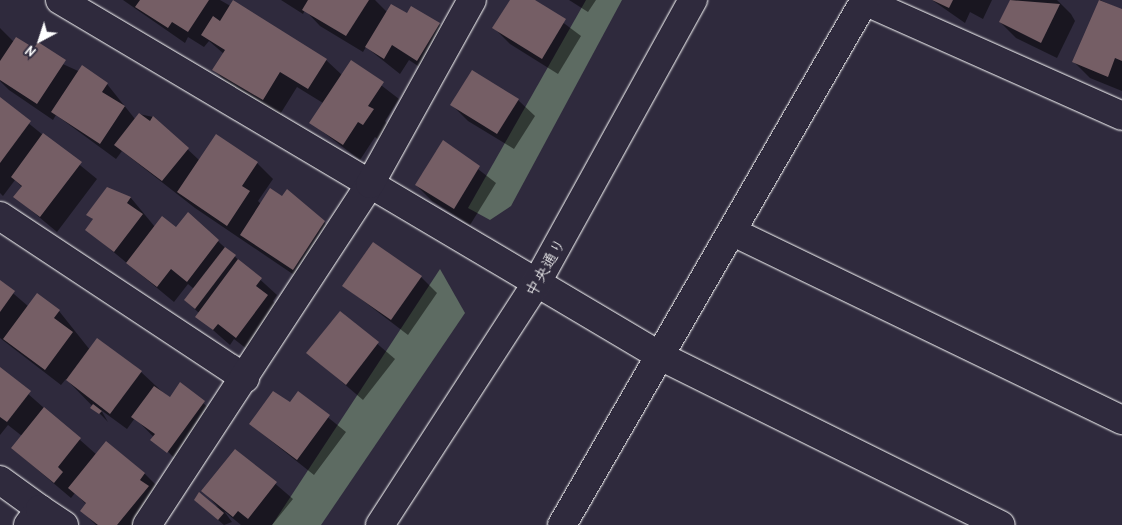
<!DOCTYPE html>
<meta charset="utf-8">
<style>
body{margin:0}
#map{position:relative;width:1122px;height:525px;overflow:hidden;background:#2f2a3d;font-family:"Patrick Hand","Klee One",sans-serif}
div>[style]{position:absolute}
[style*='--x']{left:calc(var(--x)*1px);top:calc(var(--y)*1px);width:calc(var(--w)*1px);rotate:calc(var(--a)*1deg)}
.green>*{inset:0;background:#5d6b62}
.shadow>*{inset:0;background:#0007}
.building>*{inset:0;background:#755e65}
.roads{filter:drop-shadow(0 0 1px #fff) drop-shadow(0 0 1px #fff)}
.street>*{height:28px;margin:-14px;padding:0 14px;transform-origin:14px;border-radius:14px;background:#2f2a3d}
.secondary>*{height:28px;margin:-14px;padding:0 14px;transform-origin:14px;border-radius:14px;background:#2f2a3d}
span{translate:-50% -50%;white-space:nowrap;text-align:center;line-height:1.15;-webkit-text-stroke:4px #2f2a3d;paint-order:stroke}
.street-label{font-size:16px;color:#fff}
.north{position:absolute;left:15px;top:15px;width:50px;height:50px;-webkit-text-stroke:4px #2f2a3d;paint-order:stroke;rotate:220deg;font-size:14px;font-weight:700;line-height:20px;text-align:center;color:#fff}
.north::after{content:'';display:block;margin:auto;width:18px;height:22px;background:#fff;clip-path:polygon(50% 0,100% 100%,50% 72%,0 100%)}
</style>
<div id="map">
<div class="green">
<div style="clip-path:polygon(586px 0,622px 0,511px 206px,490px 220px,468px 208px)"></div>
<div style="clip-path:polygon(440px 269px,465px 313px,321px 525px,272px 525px)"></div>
</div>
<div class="shadow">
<div style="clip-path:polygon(123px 0,220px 0,326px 60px,342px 75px,351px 62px,399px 99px,385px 121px,389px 126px,380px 141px,375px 137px,360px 160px,311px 123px,323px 103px,297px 87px,279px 116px,230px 86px,214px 70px,224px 54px,209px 41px,204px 47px,188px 37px,185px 43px)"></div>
<div style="clip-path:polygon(281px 0,375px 0,387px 12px,439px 24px,455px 40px,433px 76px,409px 60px,400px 74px,366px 47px,363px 52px,320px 26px,305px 10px,303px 14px)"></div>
<div style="clip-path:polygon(511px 0,533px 0,581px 36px,558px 74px,510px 44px,494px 28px)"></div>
<div style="clip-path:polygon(569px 0,596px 0,588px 12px)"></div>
<div style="clip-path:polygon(932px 0,992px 0,983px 19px,970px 12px,965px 23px)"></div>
<div style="clip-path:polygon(1011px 0,1057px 0,1071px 14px,1075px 21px,1057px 58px,1016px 38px,1000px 22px)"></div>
<div style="clip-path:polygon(1100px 0,1122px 10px,1122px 91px,1090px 78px,1074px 62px)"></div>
<div style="clip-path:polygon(0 28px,14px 42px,107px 84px,135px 119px,139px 114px,153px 117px,199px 160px,257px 163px,273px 179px,258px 201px,261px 204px,324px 222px,340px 238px,309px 285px,195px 208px,122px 151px,116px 159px,56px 115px,53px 120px,9px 90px,0 81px)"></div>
<div style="clip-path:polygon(472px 72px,518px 100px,535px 116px,514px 149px,468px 121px,452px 105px)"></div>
<div style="clip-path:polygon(0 100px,97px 179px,57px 232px,15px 197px,22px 187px,15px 180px,3px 196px,0 193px)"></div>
<div style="clip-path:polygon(443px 142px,496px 183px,470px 225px,432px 201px,416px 185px)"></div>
<div style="clip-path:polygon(108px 189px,131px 198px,155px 227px,177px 229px,188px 214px,277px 295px,273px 301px,284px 312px,252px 353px,234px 339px,230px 345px,197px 316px,199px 313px,185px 300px,194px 289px,188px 284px,174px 302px,87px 230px,94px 220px,88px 214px)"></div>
<div style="clip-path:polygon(421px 277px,437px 293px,408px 335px,344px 286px)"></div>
<div style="clip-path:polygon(0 282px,29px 307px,59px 311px,90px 350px,141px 372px,170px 399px,180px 384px,221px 418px,184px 468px,135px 418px,127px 429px,101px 410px,108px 422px,66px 379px,61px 385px,0 338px)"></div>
<div style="clip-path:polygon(340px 312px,395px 359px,363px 400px,308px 353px)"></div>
<div style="clip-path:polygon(0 369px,97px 455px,145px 474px,161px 490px,146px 525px,96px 525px,82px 511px,87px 505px,75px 493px,71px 498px,12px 448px,22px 436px,8px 425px,0 435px)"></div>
<div style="clip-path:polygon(298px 393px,346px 432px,314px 475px,250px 424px,290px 404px)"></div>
<div style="clip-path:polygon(236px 450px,293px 499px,272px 525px,241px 525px,224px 511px,232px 522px,224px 525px,195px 500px,218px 507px,203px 491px)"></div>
</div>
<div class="building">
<div style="clip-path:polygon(140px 0,209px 0,188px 32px,172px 22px,168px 28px,135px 7px)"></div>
<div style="clip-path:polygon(233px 0,327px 59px,308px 89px,280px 72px,263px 100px,212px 70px,225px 50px,201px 35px,213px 16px,220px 21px)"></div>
<div style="clip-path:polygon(308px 0,369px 0,346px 36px,302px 10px)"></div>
<div style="clip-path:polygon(510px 0,535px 0,566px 19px,542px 59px,492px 28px)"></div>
<div style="clip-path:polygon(932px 0,953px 0,949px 8px)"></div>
<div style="clip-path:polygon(1010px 0,1060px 4px,1041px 43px,999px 22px)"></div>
<div style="clip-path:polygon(1099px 0,1122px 9px,1122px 61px,1115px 58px,1108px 77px,1072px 62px)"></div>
<div style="clip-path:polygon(391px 4px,407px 13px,411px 6px,440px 23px,417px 61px,392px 45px,384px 59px,365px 47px)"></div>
<div style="clip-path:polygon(16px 37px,34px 48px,38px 42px,66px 60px,37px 104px,0 80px,0 61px)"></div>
<div style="clip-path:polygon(351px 60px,384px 82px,368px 106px,374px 109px,363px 125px,358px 122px,343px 145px,309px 123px)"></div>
<div style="clip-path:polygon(82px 65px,108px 83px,102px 92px,125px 106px,100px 144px,51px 112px)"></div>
<div style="clip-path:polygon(472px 70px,519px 99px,497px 134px,450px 105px)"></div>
<div style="clip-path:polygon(0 97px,31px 121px,0 163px)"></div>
<div style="clip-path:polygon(139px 113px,150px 121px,153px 116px,189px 148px,162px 181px,114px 145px)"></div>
<div style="clip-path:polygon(43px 133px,82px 162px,40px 217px,13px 197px,22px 186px,11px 177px)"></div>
<div style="clip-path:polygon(216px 134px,258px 162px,242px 186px,250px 191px,227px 226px,177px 192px)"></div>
<div style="clip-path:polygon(443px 140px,480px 166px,454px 209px,415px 185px)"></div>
<div style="clip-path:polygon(107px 187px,131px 197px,127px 203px,143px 214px,114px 252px,85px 230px,93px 219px,86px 215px)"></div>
<div style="clip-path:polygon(270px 188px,282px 196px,287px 189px,325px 221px,293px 270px,240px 235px)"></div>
<div style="clip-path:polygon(188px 212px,219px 240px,187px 282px,171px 269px,157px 287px,126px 263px,162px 216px,176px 227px)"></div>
<div style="clip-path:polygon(373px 242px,422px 276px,391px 320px,342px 286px)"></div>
<div style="clip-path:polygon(225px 247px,236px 255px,195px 309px,184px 300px)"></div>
<div style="clip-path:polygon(238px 259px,262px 278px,256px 286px,268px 295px,236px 338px,218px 324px,213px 330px,195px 317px)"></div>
<div style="clip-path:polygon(0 280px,15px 291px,0 312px)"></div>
<div style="clip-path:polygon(37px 293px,60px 310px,54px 318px,73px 332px,45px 370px,3px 339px)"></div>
<div style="clip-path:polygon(340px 311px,379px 342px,346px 385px,306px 353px)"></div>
<div style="clip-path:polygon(97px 338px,142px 371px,110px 414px,66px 380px)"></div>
<div style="clip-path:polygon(0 367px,31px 391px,7px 422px,0 417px)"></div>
<div style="clip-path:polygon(180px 382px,205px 401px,167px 453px,150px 440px,155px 434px,131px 417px,154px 386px,170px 397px)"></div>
<div style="clip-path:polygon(273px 391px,290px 402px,298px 391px,330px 415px,297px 460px,249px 424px)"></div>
<div style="clip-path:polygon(93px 404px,102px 411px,99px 414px,90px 408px)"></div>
<div style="clip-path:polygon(44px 407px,81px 438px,58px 467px,63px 472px,54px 483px,11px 448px)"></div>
<div style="clip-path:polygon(106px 441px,145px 473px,140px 480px,149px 486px,117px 525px,98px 525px,80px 511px,86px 503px,68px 488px)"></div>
<div style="clip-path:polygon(235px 449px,277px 482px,248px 519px,238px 511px,233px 517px,201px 491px)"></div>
<div style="clip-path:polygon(199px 492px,224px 513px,218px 520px,194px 500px)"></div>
</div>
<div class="roads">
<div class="street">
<div style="--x:60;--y:0;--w:700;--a:30.67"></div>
<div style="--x:662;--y:357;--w:378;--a:26.4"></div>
<div style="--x:864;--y:1;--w:282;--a:24"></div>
<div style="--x:0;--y:216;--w:294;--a:33.5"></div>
<div style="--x:735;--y:233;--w:430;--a:25.8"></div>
<div style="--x:0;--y:480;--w:49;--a:35.9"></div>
<div style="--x:28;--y:525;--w:20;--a:-53"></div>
<div style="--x:40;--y:509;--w:29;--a:34"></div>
<div style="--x:147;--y:525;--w:407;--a:-56.8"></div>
<div style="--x:370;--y:184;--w:210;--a:-61"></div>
<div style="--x:562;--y:525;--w:606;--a:-60.01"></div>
</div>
<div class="secondary">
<div style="--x:380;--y:525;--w:287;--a:-57.1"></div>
<div style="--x:536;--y:284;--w:325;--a:-61.1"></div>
</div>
</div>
<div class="street-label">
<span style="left:545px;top:267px;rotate:-60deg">中央通り</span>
</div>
<div class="north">N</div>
</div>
